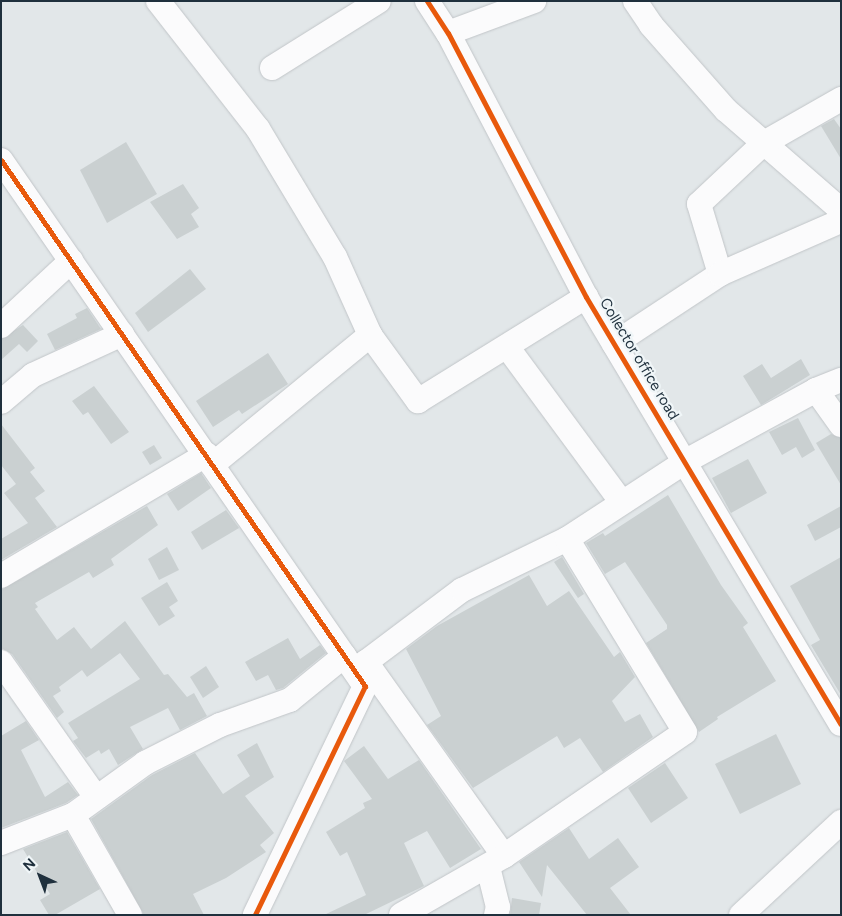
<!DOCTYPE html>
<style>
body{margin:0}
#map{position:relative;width:842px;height:916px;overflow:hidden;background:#e2e7e9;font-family:Figtree,sans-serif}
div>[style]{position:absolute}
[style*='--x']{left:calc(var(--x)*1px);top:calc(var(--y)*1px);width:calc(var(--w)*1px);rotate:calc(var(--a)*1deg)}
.building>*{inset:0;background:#cad0d1}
.roads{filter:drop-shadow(0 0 1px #c1c5c8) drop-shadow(0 0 1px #c1c5c8)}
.minor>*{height:24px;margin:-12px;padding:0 12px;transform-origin:12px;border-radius:12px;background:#fbfbfc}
.cycleway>*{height:5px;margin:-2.5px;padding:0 2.5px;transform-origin:2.5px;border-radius:2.5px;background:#e8590c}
span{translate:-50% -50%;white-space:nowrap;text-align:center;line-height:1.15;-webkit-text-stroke:4.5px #f0f6f8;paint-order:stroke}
.street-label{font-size:15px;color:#1f303d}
.frame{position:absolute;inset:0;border:2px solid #1f303d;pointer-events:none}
.north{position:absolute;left:15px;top:851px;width:50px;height:50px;-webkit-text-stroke:4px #f0f6f8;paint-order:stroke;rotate:317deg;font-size:14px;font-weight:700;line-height:20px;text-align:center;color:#1f303d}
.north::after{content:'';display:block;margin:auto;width:18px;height:22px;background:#1f303d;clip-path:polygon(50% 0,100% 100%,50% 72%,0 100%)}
</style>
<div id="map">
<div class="building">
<div style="clip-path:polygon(834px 119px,841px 129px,841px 159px,821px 126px)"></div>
<div style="clip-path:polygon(126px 142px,157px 194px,107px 223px,80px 170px)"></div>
<div style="clip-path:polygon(183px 184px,199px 208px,191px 214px,199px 227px,177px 239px,150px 202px)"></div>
<div style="clip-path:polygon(190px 269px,206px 289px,148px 332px,135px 313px)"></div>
<div style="clip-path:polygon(87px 308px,101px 329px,55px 350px,47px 334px,77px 318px,75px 314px)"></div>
<div style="clip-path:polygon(23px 325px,38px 341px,27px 352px,19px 344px,1px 360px,1px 339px)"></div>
<div style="clip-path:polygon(268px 353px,288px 384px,242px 414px,239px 410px,213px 427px,196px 401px)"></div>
<div style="clip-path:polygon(801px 359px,810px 375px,761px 405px,743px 376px,762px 364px,771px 378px)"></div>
<div style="clip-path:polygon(94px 386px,129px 432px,111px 444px,88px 412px,83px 415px,72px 401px)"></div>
<div style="clip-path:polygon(798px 418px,815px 450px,802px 458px,796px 447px,782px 455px,769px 432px)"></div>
<div style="clip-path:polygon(1px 424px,35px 468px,30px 472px,45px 491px,35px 498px,57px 527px,1px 560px,1px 539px,28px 523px,4px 493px,16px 484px,1px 465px)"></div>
<div style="clip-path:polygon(831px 434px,841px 438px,841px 485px,816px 443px)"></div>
<div style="clip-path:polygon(154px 445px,162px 458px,150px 465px,142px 452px)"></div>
<div style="clip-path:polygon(748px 459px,767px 493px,731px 513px,712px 478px)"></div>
<div style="clip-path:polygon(201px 473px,211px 488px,178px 511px,167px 494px)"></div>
<div style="clip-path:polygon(668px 495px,721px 585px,748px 623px,743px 627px,776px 681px,717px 717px,718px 719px,699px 732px,646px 643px,667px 629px,667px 625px,625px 562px,605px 574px,586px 543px,603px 533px,605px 536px)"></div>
<div style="clip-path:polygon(147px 506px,158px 525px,111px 559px,114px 565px,93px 578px,89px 572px,35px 603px,38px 607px,35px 609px,57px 640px,74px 627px,91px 649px,125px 621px,164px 675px,168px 674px,187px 697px,194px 693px,207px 716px,180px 730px,168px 708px,130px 727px,143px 749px,118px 765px,109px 749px,101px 754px,99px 750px,86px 758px,73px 741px,78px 738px,68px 723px,140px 679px,120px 653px,87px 677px,82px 670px,59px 687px,61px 691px,53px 696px,64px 712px,57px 718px,12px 654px,1px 648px,1px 590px)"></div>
<div style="clip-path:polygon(841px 506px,841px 527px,815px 541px,807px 525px)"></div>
<div style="clip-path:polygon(226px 510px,239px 528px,202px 550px,191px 532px)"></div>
<div style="clip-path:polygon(167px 547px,179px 570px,159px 580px,148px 559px)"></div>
<div style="clip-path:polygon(562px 557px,584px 594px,578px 598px,554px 562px)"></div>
<div style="clip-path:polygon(841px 557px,841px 695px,811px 645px,820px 640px,790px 586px)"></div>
<div style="clip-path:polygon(529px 575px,547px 606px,569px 591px,614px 657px,620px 652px,635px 677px,612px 701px,625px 722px,640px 714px,653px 737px,603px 772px,580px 738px,564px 748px,557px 736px,473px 788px,427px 725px,441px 716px,406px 649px,437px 626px)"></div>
<div style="clip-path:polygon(167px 582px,178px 601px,169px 607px,175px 616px,159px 626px,141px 598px)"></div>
<div style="clip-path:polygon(288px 638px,300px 659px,320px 645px,326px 653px,283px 688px,276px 690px,268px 675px,256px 681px,245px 662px)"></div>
<div style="clip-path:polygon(206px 666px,219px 687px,203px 698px,190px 677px)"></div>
<div style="clip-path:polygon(26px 721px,39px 740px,21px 750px,45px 797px,68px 782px,78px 795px,66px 803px,1px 828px,1px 736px)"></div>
<div style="clip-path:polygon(776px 734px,801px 784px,740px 814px,715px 764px)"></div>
<div style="clip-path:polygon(257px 743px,274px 777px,245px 796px,274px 833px,260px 845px,266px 852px,226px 878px,193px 894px,204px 915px,144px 915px,91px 819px,152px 775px,195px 753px,223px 794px,250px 776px,237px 755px)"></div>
<div style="clip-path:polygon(364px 746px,388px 779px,419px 760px,481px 849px,450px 868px,427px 831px,404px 843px,424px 886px,364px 915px,324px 915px,366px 895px,347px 852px,340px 856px,326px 832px,365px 808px,363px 803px,372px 799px,344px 761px)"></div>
<div style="clip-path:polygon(665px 763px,688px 798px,651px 823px,628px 788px)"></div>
<div style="clip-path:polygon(569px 828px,589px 859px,618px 838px,639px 867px,610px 888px,631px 915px,587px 915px,547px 865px,542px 897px,519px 862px)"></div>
<div style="clip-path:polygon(67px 832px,100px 889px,55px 915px,49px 915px,40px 900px,50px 894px,23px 849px)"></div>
<div style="clip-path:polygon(512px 898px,541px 903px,539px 915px,510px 915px)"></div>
</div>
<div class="roads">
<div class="minor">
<div style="--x:158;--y:1;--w:162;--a:52"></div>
<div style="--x:258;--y:129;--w:149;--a:59"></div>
<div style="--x:335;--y:257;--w:85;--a:65.8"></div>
<div style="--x:427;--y:1;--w:38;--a:57"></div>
<div style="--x:448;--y:33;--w:298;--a:62.4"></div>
<div style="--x:586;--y:297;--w:497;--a:59.2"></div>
<div style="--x:635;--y:1;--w:29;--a:56"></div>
<div style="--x:651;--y:25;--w:113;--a:48.6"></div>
<div style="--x:726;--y:110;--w:152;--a:41"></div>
<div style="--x:448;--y:33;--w:92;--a:-20.4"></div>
<div style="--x:272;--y:68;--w:126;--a:-32.1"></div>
<div style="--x:1;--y:160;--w:640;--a:55.32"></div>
<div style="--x:365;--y:686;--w:254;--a:115.7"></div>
<div style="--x:720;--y:274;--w:73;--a:-106.7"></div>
<div style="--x:699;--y:204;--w:89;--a:-43.2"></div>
<div style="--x:764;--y:143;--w:89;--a:-29.7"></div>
<div style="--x:1;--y:326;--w:96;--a:-42.9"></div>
<div style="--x:614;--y:344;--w:127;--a:-33.4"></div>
<div style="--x:720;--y:274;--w:132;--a:-23.7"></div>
<div style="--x:508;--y:348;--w:190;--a:53.6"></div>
<div style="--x:816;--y:390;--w:43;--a:54.5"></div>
<div style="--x:1;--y:402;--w:42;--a:-40.2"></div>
<div style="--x:33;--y:375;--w:98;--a:-24.7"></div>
<div style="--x:212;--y:465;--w:205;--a:-39.4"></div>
<div style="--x:370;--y:335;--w:82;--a:54"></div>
<div style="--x:418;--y:401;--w:198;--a:-31.8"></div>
<div style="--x:1;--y:576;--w:239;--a:-30.6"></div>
<div style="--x:1;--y:662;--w:165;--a:54.9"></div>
<div style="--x:366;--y:662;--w:238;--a:54.6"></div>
<div style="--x:365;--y:686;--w:24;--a:-88"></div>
<div style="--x:366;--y:662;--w:120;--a:-36.9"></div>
<div style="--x:462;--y:590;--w:117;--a:-25.9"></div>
<div style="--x:567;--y:539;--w:142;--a:-33.2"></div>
<div style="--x:686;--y:461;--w:148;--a:-28.6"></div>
<div style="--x:816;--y:390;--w:27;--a:-22"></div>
<div style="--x:73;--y:815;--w:115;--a:60.3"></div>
<div style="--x:1;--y:843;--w:77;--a:-21.3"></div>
<div style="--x:73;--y:815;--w:89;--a:-35.8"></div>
<div style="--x:145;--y:763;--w:84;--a:-26.9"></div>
<div style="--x:220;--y:725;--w:74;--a:-19.7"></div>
<div style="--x:290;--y:700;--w:70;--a:-39.2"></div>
<div style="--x:488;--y:867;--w:41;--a:76"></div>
<div style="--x:498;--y:907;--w:8;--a:104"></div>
<div style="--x:401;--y:915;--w:119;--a:-29.8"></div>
<div style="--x:504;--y:856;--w:219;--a:-34.4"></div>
<div style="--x:685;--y:732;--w:226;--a:-121.4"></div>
<div style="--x:741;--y:915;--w:137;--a:-42.9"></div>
</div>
</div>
<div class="cycleway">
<div style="--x:427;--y:1;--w:38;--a:57"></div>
<div style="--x:448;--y:33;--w:298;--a:62.4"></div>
<div style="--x:586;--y:297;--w:497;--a:59.2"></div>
<div style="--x:1;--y:160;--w:640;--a:55.32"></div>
<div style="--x:365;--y:686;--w:254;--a:115.7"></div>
</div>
<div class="street-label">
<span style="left:639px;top:359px;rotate:59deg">Collector office road</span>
</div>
<div class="frame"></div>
<div class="north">N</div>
</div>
